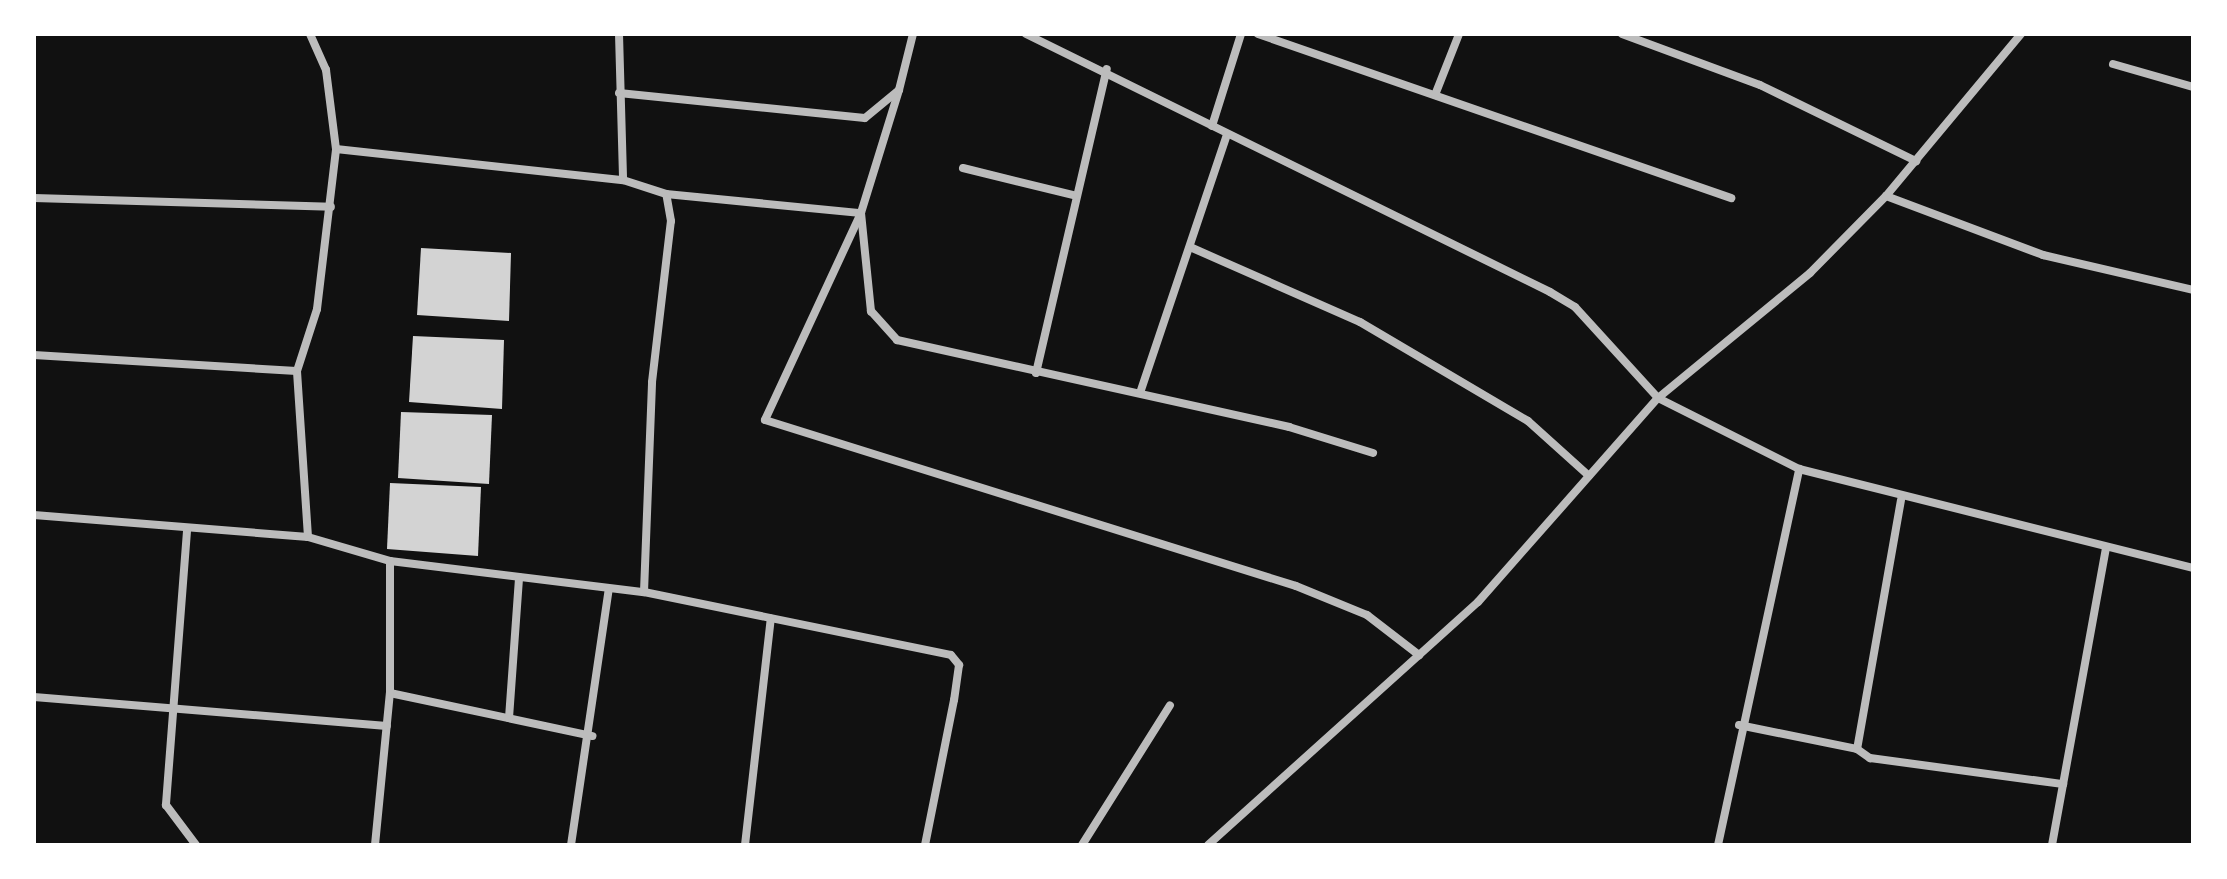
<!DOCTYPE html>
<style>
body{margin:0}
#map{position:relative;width:2227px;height:879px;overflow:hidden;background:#111;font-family:Helvetica,sans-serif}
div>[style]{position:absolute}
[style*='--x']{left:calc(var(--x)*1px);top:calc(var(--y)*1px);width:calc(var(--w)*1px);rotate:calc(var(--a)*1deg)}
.building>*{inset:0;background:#d3d3d3}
.minor>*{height:8px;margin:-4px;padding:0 4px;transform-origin:4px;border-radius:4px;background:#bcbcbc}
span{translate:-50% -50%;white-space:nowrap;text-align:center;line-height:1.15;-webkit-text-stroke:8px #fff;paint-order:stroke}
.frame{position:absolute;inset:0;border:36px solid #fff;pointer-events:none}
</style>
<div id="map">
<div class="building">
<div style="clip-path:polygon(421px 248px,511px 253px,509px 321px,417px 315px)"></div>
<div style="clip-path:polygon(413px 336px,504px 340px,502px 409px,409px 402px)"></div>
<div style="clip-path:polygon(401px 412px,492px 415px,489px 484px,398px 478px)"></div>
<div style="clip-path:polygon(390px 483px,481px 487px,478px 556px,387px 549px)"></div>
</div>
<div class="minor">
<div style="--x:619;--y:34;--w:146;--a:88.4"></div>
<div style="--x:623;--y:180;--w:45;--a:18"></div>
<div style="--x:666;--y:194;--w:196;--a:5.6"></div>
<div style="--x:861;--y:213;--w:99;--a:84.2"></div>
<div style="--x:871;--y:311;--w:39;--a:48"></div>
<div style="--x:897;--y:340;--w:402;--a:12.5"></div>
<div style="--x:1289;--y:427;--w:88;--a:17.2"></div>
<div style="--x:1026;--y:34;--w:584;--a:26.21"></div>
<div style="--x:1550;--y:292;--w:29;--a:31"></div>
<div style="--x:1575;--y:307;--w:123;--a:47.6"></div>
<div style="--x:1658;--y:398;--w:158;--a:26.7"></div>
<div style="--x:1799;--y:469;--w:406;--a:14.1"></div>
<div style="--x:1258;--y:34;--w:501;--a:19.12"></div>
<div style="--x:1622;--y:34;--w:147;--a:20.3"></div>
<div style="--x:1760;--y:85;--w:174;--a:26"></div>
<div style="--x:2113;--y:64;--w:83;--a:16"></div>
<div style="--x:899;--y:90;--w:129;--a:107.2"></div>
<div style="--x:861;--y:213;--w:228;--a:114.9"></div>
<div style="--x:765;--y:420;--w:556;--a:17.36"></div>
<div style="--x:1296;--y:586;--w:77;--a:22.2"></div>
<div style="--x:1367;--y:615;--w:66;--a:37.6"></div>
<div style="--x:619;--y:93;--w:247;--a:5.8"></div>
<div style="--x:865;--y:118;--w:44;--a:-39.5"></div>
<div style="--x:899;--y:90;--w:58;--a:-76"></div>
<div style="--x:1435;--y:95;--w:66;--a:-68.5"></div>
<div style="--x:1212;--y:126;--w:96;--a:-72.5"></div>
<div style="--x:336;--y:149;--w:289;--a:6.2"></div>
<div style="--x:963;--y:168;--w:117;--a:13.8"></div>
<div style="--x:1886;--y:196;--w:168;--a:20.6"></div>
<div style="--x:2043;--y:255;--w:154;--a:13.1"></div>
<div style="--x:34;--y:198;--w:297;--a:1.7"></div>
<div style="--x:1190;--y:247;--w:186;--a:23.8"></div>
<div style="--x:1360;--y:322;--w:195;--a:30.5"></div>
<div style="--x:1528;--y:421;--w:82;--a:42"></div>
<div style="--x:34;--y:355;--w:263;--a:3.5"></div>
<div style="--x:1036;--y:373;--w:312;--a:-76.9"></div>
<div style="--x:1140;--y:393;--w:273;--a:-71.4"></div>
<div style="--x:1901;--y:500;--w:253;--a:100"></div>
<div style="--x:1857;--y:749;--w:16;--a:35"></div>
<div style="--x:1870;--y:758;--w:195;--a:7.7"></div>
<div style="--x:34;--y:515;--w:275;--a:4.6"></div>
<div style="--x:308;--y:537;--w:85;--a:16.3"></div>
<div style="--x:390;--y:561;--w:256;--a:7"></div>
<div style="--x:644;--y:592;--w:313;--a:11.6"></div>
<div style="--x:951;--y:655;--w:13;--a:51"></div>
<div style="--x:959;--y:665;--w:35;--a:98"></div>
<div style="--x:954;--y:700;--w:148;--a:101.3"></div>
<div style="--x:187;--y:531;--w:275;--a:94.4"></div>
<div style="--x:166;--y:805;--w:50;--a:53.1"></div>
<div style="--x:308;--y:537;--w:166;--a:-93.8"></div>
<div style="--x:297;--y:371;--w:65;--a:-72.1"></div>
<div style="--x:317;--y:309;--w:161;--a:-83.2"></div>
<div style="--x:336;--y:149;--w:80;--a:-97.2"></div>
<div style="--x:326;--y:70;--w:39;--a:-114"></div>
<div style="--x:644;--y:592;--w:210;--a:-87.8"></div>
<div style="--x:652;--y:382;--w:162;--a:-83.3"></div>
<div style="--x:671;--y:221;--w:27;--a:-100"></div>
<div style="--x:390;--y:693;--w:207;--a:12"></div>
<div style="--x:34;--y:697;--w:354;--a:4.7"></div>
<div style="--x:509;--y:718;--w:141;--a:-85.9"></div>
<div style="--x:1739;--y:725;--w:120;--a:11.5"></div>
<div style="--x:375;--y:845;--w:153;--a:-84.4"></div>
<div style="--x:390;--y:693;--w:132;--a:-90"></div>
<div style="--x:571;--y:845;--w:259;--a:-81.6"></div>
<div style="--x:745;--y:845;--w:228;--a:-83.5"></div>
<div style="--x:1082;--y:845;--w:165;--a:-57.8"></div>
<div style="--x:1208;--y:845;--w:363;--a:-42"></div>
<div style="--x:1478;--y:602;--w:272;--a:-48.6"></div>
<div style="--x:1658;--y:398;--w:197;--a:-39.4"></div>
<div style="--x:1810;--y:273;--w:108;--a:-45.4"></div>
<div style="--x:1886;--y:196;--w:211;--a:-50.2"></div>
<div style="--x:1718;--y:845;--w:385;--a:-77.8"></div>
<div style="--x:2052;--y:845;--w:302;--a:-79.7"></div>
</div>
<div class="frame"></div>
</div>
